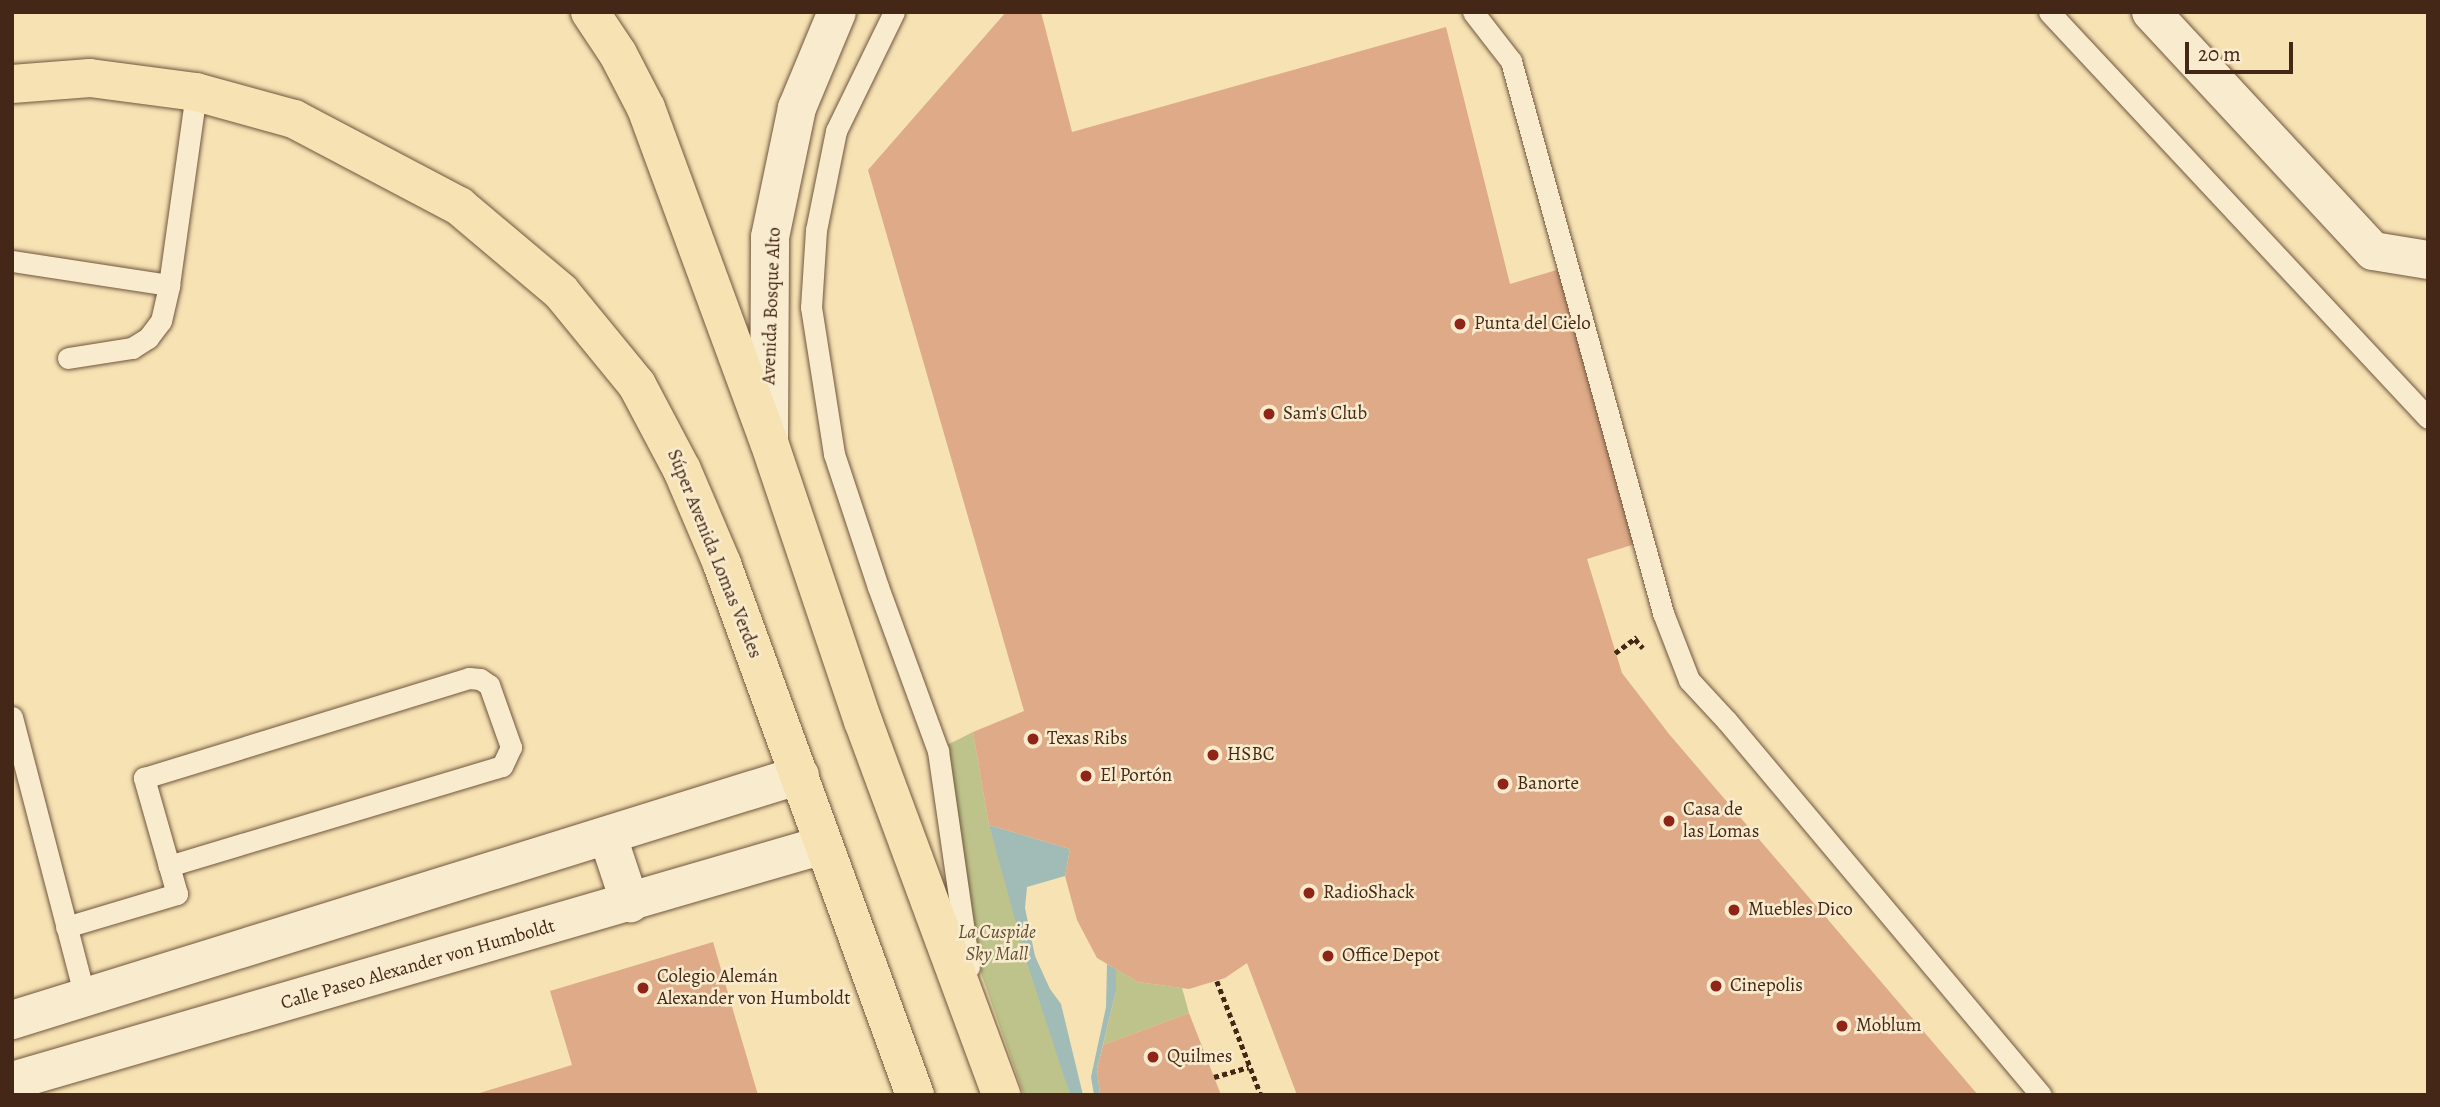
<!DOCTYPE html>
<meta charset="utf-8">
<style>
body{margin:0}
#map{position:relative;width:2440px;height:1107px;overflow:hidden;background:#f6e2b3;font-family:Alegreya,serif}
div>[style]{position:absolute}
[style*='--x']{left:calc(var(--x)*1px);top:calc(var(--y)*1px);width:calc(var(--w)*1px);rotate:calc(var(--a)*1deg)}
.green>*{inset:0;background:#bec38b}
.water>*{inset:0;background:#a1bcb7}
.building>*{inset:0;background:#deaa87}
.path>*{height:4.5px;margin-top:-2.25px;transform-origin:0;background:repeating-linear-gradient(90deg,#452717 0 5px,transparent 0 8.5px)}
.roads{filter:drop-shadow(0 0 2px #71563e) drop-shadow(0 0 2px #71563e)}
.service>*{height:21px;margin:-10.5px;padding:0 10.5px;transform-origin:10.5px;border-radius:10.5px;background:#f9ecce}
.minor>*{height:38px;margin:-19px;padding:0 19px;transform-origin:19px;border-radius:19px;background:#f9ecce}
.tertiary>*{height:38px;margin:-19px;padding:0 19px;transform-origin:19px;border-radius:19px;background:#f9ecce}
.primary>*{height:38px;margin:-19px;padding:0 19px;transform-origin:19px;border-radius:19px;background:#f6e2b3}
.dots>*{width:19px;height:19px;translate:-50% -50%;box-sizing:border-box;border:4px solid #f9ecce;border-radius:50%}
span{translate:-50% -50%;white-space:nowrap;text-align:center;line-height:1.15;-webkit-text-stroke:5px #f9ecce;paint-order:stroke}
.street-label{font-size:19px;color:#452717}
.poi-label{font-size:19px;color:#452717}
.left{translate:0 -50%;text-align:left}
.park-label{font-size:19px;color:#634e34;font-style:italic}
.frame{position:absolute;inset:0;border:14px solid #452717;pointer-events:none}
.scale{position:absolute;left:2185px;top:42px;width:108px;height:32px;box-sizing:border-box;border:4px solid #452717;border-top:0;padding-left:9px;font-size:21px;line-height:24px;white-space:nowrap;color:#452717;-webkit-text-stroke:5px #f9ecce;paint-order:stroke}
</style>
<div id="map">
<div class="green">
<div style="clip-path:polygon(973px 732px,989px 825px,1070px 1095px,1024px 1095px,974px 953px,943px 747px)"></div>
<div style="clip-path:polygon(1116px 969px,1138px 982px,1182px 988px,1189px 1013px,1103px 1045px,1116px 991px)"></div>
</div>
<div class="water">
<div style="clip-path:polygon(989px 825px,1070px 849px,1065px 876px,1027px 887px,1025px 908px,1035px 956px,1050px 989px,1061px 1004px,1083px 1095px,1070px 1095px,1027px 963px)"></div>
<div style="clip-path:polygon(1107px 964px,1116px 969px,1116px 991px,1097px 1069px,1100px 1095px,1094px 1095px,1091px 1077px,1106px 1007px)"></div>
</div>
<div class="building">
<div style="clip-path:polygon(1006px 12px,1041px 12px,1072px 132px,1446px 27px,1510px 284px,1560px 269px,1635px 544px,1587px 559px,1622px 673px,1669px 734px,1978px 1095px,1297px 1095px,1247px 963px,1225px 978px,1189px 989px,1138px 982px,1097px 958px,1077px 920px,1065px 876px,1070px 849px,989px 825px,973px 732px,1024px 711px,868px 170px)"></div>
<div style="clip-path:polygon(713px 942px,758px 1095px,473px 1095px,572px 1065px,550px 991px)"></div>
<div style="clip-path:polygon(1189px 1013px,1221px 1095px,1100px 1095px,1097px 1069px,1103px 1045px)"></div>
</div>
<div class="path">
<div style="--x:1635;--y:639;--w:12;--a:48"></div>
<div style="--x:1615;--y:653;--w:27;--a:-36"></div>
<div style="--x:1217;--y:981;--w:122;--a:68.9"></div>
<div style="--x:1214;--y:1077;--w:36;--a:-16"></div>
</div>
<div class="roads">
<div class="service">
<div style="--x:894;--y:12;--w:132;--a:116"></div>
<div style="--x:836;--y:131;--w:101;--a:101.4"></div>
<div style="--x:816;--y:230;--w:77;--a:93.7"></div>
<div style="--x:811;--y:307;--w:149;--a:81.1"></div>
<div style="--x:834;--y:454;--w:140;--a:71.7"></div>
<div style="--x:878;--y:587;--w:175;--a:69.9"></div>
<div style="--x:938;--y:751;--w:218;--a:81.8"></div>
<div style="--x:1473;--y:12;--w:62;--a:52.2"></div>
<div style="--x:1511;--y:61;--w:573;--a:74.6"></div>
<div style="--x:1663;--y:613;--w:72;--a:68.8"></div>
<div style="--x:1689;--y:680;--w:56;--a:47.2"></div>
<div style="--x:1727;--y:721;--w:488;--a:50"></div>
<div style="--x:2049;--y:12;--w:555;--a:46.97"></div>
<div style="--x:12;--y:261;--w:159;--a:8.7"></div>
<div style="--x:169;--y:285;--w:195;--a:-82"></div>
<div style="--x:68;--y:358;--w:65;--a:-8.9"></div>
<div style="--x:132;--y:348;--w:19;--a:-32"></div>
<div style="--x:148;--y:338;--w:21;--a:-53"></div>
<div style="--x:161;--y:321;--w:37;--a:-77"></div>
<div style="--x:12;--y:717;--w:290;--a:75.4"></div>
<div style="--x:66;--y:927;--w:116;--a:-16.6"></div>
<div style="--x:177;--y:894;--w:121;--a:-105.9"></div>
<div style="--x:144;--y:778;--w:340;--a:-17.1"></div>
<div style="--x:469;--y:678;--w:11;--a:5"></div>
<div style="--x:480;--y:679;--w:11;--a:34"></div>
<div style="--x:489;--y:685;--w:66;--a:70.5"></div>
<div style="--x:511;--y:747;--w:21;--a:115"></div>
<div style="--x:502;--y:766;--w:348;--a:163.3"></div>
</div>
<div class="minor">
<div style="--x:2151;--y:12;--w:326;--a:47.1"></div>
<div style="--x:2373;--y:251;--w:56;--a:9.3"></div>
<div style="--x:12;--y:1020;--w:825;--a:-17.27"></div>
<div style="--x:12;--y:1081;--w:845;--a:-16.22"></div>
</div>
<div class="tertiary">
<div style="--x:769;--y:440;--w:203;--a:-89.7"></div>
<div style="--x:770;--y:237;--w:132;--a:-78.2"></div>
<div style="--x:797;--y:108;--w:104;--a:-67.4"></div>
<div style="--x:608;--y:837;--w:70;--a:71.6"></div>
</div>
<div class="primary">
<div style="--x:590;--y:12;--w:50;--a:56.3"></div>
<div style="--x:618;--y:54;--w:61;--a:62.6"></div>
<div style="--x:646;--y:108;--w:356;--a:69.8"></div>
<div style="--x:769;--y:442;--w:294;--a:71.4"></div>
<div style="--x:863;--y:721;--w:399;--a:69.7"></div>
<div style="--x:12;--y:84;--w:78;--a:-4.4"></div>
<div style="--x:90;--y:78;--w:107;--a:7.5"></div>
<div style="--x:196;--y:92;--w:102;--a:15.4"></div>
<div style="--x:294;--y:119;--w:187;--a:27.8"></div>
<div style="--x:459;--y:206;--w:133;--a:40.1"></div>
<div style="--x:561;--y:292;--w:120;--a:50.7"></div>
<div style="--x:637;--y:385;--w:96;--a:62.1"></div>
<div style="--x:682;--y:470;--w:102;--a:66.9"></div>
<div style="--x:722;--y:564;--w:565;--a:70.03"></div>
</div>
</div>
<div class="dots">
<div style="left:1460px;top:324px;background:#8f2418"></div>
<div style="left:1269px;top:414px;background:#8f2418"></div>
<div style="left:1033px;top:739px;background:#8f2418"></div>
<div style="left:1213px;top:755px;background:#8f2418"></div>
<div style="left:1086px;top:776px;background:#8f2418"></div>
<div style="left:1503px;top:784px;background:#8f2418"></div>
<div style="left:1669px;top:821px;background:#8f2418"></div>
<div style="left:1309px;top:893px;background:#8f2418"></div>
<div style="left:1734px;top:910px;background:#8f2418"></div>
<div style="left:1328px;top:956px;background:#8f2418"></div>
<div style="left:1716px;top:986px;background:#8f2418"></div>
<div style="left:643px;top:988px;background:#8f2418"></div>
<div style="left:1842px;top:1026px;background:#8f2418"></div>
<div style="left:1153px;top:1057px;background:#8f2418"></div>
</div>
<div class="street-label">
<span style="left:772px;top:306px;rotate:-88deg">Avenida Bosque Alto</span>
<span style="left:714px;top:554px;rotate:68deg">Súper Avenida Lomas Verdes</span>
<span style="left:418px;top:965px;rotate:-16deg">Calle Paseo Alexander von Humboldt</span>
</div>
<div class="poi-label">
<span class="left" style="left:1474px;top:324px">Punta del Cielo</span>
<span class="left" style="left:1283px;top:414px">Sam's Club</span>
<span class="left" style="left:1047px;top:739px">Texas Ribs</span>
<span class="left" style="left:1227px;top:755px">HSBC</span>
<span class="left" style="left:1100px;top:776px">El Portón</span>
<span class="left" style="left:1517px;top:784px">Banorte</span>
<span class="left" style="left:1683px;top:821px">Casa de<br>las Lomas</span>
<span class="left" style="left:1323px;top:893px">RadioShack</span>
<span class="left" style="left:1748px;top:910px">Muebles Dico</span>
<span class="left" style="left:1342px;top:956px">Office Depot</span>
<span class="left" style="left:657px;top:988px">Colegio Alemán<br>Alexander von Humboldt</span>
<span class="left" style="left:1730px;top:986px">Cinepolis</span>
<span class="left" style="left:1856px;top:1026px">Moblum</span>
<span class="left" style="left:1167px;top:1057px">Quilmes</span>
</div>
<div class="park-label">
<span style="left:997px;top:944px">La Cuspide<br>Sky Mall</span>
</div>
<div class="frame"></div>
<div class="scale">20 m</div>
</div>
